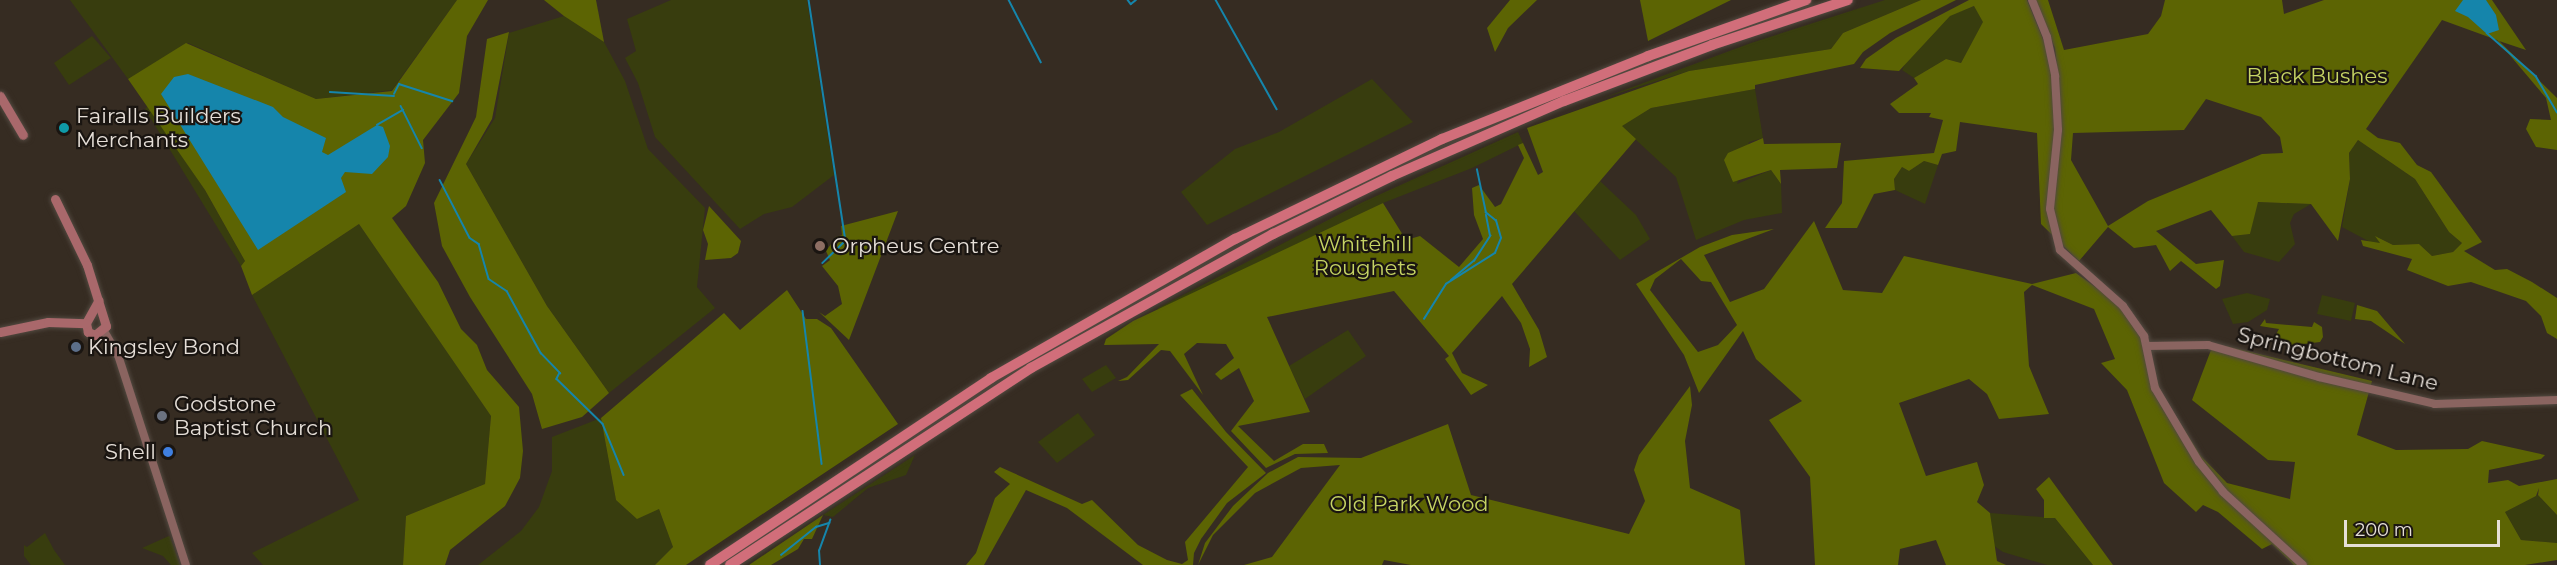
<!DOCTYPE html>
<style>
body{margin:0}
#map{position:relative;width:2557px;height:565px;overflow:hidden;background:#362c22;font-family:Montserrat,sans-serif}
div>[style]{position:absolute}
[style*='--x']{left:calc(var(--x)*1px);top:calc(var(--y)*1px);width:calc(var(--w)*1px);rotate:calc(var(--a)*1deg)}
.green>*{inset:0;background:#383d0e}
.forest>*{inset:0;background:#5c6403}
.water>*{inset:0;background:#1585ab}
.stream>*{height:1.5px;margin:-0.75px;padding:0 0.75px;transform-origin:0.75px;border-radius:0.75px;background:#1585ab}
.roads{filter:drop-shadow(0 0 2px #524940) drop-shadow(0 0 2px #524940)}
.secondary>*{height:8px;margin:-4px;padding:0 4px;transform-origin:4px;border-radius:4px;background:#8a6460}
.primary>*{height:9px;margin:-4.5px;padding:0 4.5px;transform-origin:4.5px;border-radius:4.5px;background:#a9686b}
.highway>*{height:10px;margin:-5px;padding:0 5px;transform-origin:5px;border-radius:5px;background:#d16e7a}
.dots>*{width:16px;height:16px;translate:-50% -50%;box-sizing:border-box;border:3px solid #1a1511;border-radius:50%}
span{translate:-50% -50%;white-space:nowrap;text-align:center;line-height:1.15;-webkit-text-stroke:4.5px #1a1511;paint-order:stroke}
.park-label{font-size:21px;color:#c6d464}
.poi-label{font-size:21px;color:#e6dfd8}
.left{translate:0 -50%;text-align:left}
.right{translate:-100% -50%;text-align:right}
.street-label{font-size:21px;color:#e6dfd8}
.scale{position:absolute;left:2344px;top:520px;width:156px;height:27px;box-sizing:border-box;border:3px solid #e6dfd8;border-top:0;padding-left:8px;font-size:18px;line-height:21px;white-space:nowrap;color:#e6dfd8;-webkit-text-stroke:4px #1a1511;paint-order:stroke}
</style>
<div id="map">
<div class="green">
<div style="clip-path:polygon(70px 0,457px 0,392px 90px,316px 99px,188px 43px,128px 79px)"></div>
<div style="clip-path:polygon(671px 0,807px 0,834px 175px,792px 207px,764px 214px,740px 229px,655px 137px,638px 83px,625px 58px,636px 51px,627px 19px)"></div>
<div style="clip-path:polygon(1885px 0,1921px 0,1843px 33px,1831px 49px,1689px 71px,1603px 98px,1751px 43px)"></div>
<div style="clip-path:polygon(1975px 6px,1984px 22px,1961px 63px,1946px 59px,1914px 78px,1902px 70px,1908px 58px,1950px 15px)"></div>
<div style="clip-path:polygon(564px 16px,604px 42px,625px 81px,648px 149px,705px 208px,697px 287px,715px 308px,609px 393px,547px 306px,466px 164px,495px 118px,509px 33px)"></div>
<div style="clip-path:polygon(92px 36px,111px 58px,69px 85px,54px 63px)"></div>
<div style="clip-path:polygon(1372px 79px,1413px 122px,1207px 225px,1181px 192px,1235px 149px,1279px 132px)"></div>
<div style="clip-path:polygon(1755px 89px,1763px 138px,1749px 142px,1737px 184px,1771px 170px,1781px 184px,1782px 213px,1744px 220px,1696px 240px,1676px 177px,1621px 126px,1651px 108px)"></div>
<div style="clip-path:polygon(149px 105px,205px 190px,245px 261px,241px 266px,145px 109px)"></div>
<div style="clip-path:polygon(1518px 132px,1523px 143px,1472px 168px,1383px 203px,1158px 313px,1158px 308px,1363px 202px)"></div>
<div style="clip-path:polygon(2358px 140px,2415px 179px,2449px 232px,2462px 243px,2453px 252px,2432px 256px,2419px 244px,2393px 245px,2377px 237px,2380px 243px,2372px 243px,2342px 227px,2350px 179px,2349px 153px)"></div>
<div style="clip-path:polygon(1924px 161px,1938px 165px,1925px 204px,1895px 190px,1894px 179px,1902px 167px,1909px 171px)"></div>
<div style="clip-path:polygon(1600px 181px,1636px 215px,1650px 239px,1620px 260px,1574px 211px)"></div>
<div style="clip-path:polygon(2257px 202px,2311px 204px,2294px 214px,2290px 223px,2295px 244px,2279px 262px,2244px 252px,2232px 236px,2250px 234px)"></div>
<div style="clip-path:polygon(359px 224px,491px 416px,485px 484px,406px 516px,403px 565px,263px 565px,252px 553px,359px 500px,252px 295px)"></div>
<div style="clip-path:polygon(2247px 293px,2270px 299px,2267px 310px,2248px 322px,2233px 324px,2222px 299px)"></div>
<div style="clip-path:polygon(2322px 295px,2355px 303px,2351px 321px,2317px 314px)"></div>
<div style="clip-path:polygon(1348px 330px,1366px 356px,1305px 399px,1289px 366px)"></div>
<div style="clip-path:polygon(1106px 365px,1116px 378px,1092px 392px,1082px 379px)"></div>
<div style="clip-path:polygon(1078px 413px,1095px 435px,1057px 463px,1038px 442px)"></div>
<div style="clip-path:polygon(601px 418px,616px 500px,659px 509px,673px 547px,655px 565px,478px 565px,521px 531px,539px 507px,552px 471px,552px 437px)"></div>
<div style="clip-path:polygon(915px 455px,906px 475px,868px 488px,833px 517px,823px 515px)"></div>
<div style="clip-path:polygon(2538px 495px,2557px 515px,2557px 543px,2521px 540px,2505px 512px)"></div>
<div style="clip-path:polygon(1990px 513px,2055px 518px,2093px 565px,2047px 565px,2003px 552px,1994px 546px)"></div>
<div style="clip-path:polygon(45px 533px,54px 550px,65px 565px,31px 565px,24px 556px,24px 545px,27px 547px)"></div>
<div style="clip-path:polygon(169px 536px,170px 537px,180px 565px,171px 565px,163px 556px,142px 548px)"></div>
</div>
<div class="forest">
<div style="clip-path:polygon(457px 0,488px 0,467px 36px,459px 93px,423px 140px,425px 163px,406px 206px,392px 218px,438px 282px,461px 329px,477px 345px,487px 370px,519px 407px,523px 451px,520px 478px,505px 506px,450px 550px,445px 565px,403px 565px,406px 516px,485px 484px,491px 416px,359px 224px,252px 295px,241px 266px,245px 261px,205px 190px,128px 79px,186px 43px,316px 99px,392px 91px)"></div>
<div style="clip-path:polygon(544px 0,596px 0,604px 42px,564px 16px)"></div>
<div style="clip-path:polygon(1510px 0,1537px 0,1508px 28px,1495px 52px,1487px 28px)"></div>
<div style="clip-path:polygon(1640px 0,1731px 0,1648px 41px)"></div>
<div style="clip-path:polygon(1921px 0,1956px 0,1890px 33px,1863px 52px,1854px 64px,1755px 85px,1755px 89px,1651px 108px,1622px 126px,1636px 139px,1512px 284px,1539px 330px,1547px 357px,1529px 367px,1530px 349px,1521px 323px,1502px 296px,1452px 353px,1462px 373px,1488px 385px,1471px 395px,1445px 359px,1449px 356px,1394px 291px,1267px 317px,1310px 412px,1238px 426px,1274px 461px,1303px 444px,1324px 444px,1328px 453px,1295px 454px,1266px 468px,1231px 431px,1254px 401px,1239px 368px,1221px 380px,1215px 374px,1234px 358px,1226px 344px,1197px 343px,1184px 354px,1203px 395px,1170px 351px,1161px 350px,1128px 380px,1118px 381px,1127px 377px,1159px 344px,1104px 345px,1106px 339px,1133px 321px,1383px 203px,1406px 240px,1420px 236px,1459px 267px,1483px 239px,1474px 215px,1472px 188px,1479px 185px,1495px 207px,1501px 204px,1524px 158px,1518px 145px,1523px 143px,1538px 175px,1543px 172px,1527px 128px,1689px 71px,1831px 49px,1843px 33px)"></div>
<div style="clip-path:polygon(evenodd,1969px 0,2027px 0,2058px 76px,2055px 48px,2036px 0,2048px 0,2064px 50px,2148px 34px,2161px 16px,2165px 0,2282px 0,2284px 14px,2324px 0,2492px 0,2526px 50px,2499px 41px,2557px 98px,2557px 150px,2536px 147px,2526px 129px,2530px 119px,2551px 120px,2546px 98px,2497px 40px,2442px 20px,2366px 129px,2378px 138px,2400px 143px,2417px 165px,2431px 172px,2482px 242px,2464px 251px,2495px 270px,2507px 269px,2532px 282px,2557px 298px,2557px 339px,2547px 333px,2541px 316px,2526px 301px,2471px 282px,2448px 286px,2407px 270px,2412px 259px,2363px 246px,2361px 240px,2380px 243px,2375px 236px,2393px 245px,2419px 244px,2432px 256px,2453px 252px,2462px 243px,2449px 232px,2415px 179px,2358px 140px,2349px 153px,2350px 179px,2338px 241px,2311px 204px,2258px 202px,2250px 234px,2232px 236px,2211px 210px,2156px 231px,2196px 264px,2224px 260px,2220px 286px,2216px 289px,2181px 261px,2170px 271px,2156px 245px,2134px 248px,2108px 227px,2079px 261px,2041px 224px,2037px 133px,1960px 122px,1956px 151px,1942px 154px,1938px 165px,1924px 161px,1909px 171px,1902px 167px,1894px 179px,1895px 190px,1874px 194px,1857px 228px,1825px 228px,1842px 203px,1844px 161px,1934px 153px,1943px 120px,1929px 117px,1931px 113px,1899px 113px,1890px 104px,1918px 84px,1914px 78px,1946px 59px,1961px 63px,1983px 22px,1974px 6px,1950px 16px,1899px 71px,1860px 68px,1866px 59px,1896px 38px,1969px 0,2206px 99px,2261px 117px,2280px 137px,2283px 153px,2262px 154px,2148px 201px,2108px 226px,2071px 160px,2073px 133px,2184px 130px,2206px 99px)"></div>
<div style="clip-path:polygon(509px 32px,492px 119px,466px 164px,547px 306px,609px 393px,582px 417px,542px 429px,532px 394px,470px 297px,442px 246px,434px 203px,476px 117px,487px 39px)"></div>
<div style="clip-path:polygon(1763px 138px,1764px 144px,1841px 143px,1837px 168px,1780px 170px,1781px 184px,1771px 170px,1733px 182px,1724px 160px,1728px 153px)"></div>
<div style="clip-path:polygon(709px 206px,741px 241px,738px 253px,731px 258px,705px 260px,708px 244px,703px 230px)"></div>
<div style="clip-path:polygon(898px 211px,849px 340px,819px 312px,825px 316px,842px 304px,838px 286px,822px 266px,830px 260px,826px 251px,836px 237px,842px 235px,841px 226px)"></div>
<div style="clip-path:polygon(evenodd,1814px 221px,1843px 290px,1882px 293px,1904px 256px,2032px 284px,2076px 273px,2117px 303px,2141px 336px,2162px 394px,2201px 456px,2227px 483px,2290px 499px,2295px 462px,2268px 460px,2192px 400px,2211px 350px,2205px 341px,2372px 381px,2357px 435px,2396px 450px,2468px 449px,2482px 441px,2545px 455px,2541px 459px,2489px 470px,2488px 483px,2508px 480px,2519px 486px,2557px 479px,2557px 515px,2538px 495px,2539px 488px,2536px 496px,2505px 512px,2521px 540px,2557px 543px,2557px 560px,2525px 565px,2294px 565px,2272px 544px,2262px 549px,2218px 512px,2203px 505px,2196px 512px,2164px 483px,2127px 390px,2101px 363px,2115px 359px,2094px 309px,2032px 285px,2024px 292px,2029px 366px,2049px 414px,1999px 419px,1987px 394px,1969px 379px,1899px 403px,1926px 476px,1977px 462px,1984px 485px,1977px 502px,1990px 513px,1997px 561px,2006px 565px,1946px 565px,1936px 540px,1900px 549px,1898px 565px,1815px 565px,1810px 477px,1769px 420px,1802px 401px,1756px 359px,1743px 331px,1699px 393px,1684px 355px,1636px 284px,1700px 247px,1732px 235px,1774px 229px,1704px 255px,1730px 302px,1764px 289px,1814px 221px,1681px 259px,1701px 281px,1711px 282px,1737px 325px,1718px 345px,1698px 352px,1650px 290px,1655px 279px,1681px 259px)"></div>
<div style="clip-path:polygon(787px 290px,806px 319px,817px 319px,831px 328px,898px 424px,686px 565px,655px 565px,673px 547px,659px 509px,637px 519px,616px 500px,601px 418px,724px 313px,740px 330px)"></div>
<div style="clip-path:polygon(2357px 305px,2377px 311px,2405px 344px,2371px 321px,2355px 319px)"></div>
<div style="clip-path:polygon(2265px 319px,2266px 323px,2312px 327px,2314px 322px,2322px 327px,2323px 337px,2320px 342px,2288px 346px,2274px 338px,2279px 329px,2260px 326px)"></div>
<div style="clip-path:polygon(1690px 386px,1692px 405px,1685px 441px,1690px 488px,1740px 510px,1745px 565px,1411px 565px,1384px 560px,1382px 565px,1244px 565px,1272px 557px,1340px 465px,1301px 468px,1255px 493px,1213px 535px,1198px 565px,1205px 543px,1233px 506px,1268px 473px,1298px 457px,1361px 458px,1448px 424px,1471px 495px,1629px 534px,1645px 501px,1634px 470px,1639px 455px)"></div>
<div style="clip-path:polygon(1192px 389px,1226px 432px,1266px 473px,1227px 503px,1201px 539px,1194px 553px,1193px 565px,1143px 565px,1067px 508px,1026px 490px,984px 565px,966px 565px,976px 553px,995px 498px,1010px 484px,994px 472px,1000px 467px,1082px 504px,1092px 500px,1138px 545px,1167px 560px,1182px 564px,1188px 560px,1185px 542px,1248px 467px,1180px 395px)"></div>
<div style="clip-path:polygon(2049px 477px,2113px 565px,2093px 565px,2055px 518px,2044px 518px,2044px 500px,2036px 489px)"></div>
<div style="clip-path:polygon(823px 515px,812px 539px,804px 539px,798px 549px,771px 565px,749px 565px)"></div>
</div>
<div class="water">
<div style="clip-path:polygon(2463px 0,2486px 0,2496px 15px,2499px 30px,2487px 34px,2468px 17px,2455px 11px)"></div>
<div style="clip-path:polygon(188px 74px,273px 107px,283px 117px,326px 138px,322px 152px,328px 155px,377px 125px,383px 127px,390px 146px,388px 157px,372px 174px,345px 172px,341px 178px,346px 192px,258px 250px,161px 94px,174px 77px)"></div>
</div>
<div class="stream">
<div style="--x:809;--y:0;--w:244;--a:81.3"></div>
<div style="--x:846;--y:241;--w:32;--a:136"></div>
<div style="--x:1009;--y:0;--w:70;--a:62.7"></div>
<div style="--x:1128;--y:0;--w:5;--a:53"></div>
<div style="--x:1131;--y:4;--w:6;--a:-39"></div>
<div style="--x:1216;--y:0;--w:125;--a:60.8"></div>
<div style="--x:2487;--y:33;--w:65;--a:41.3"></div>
<div style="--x:2536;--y:76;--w:42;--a:59.7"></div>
<div style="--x:330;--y:92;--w:64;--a:3.6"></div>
<div style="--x:394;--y:94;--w:11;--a:-63"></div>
<div style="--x:399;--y:84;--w:56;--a:17.8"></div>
<div style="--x:401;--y:106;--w:47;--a:63.4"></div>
<div style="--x:377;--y:125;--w:30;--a:-30"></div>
<div style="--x:440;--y:180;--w:65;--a:62.7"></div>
<div style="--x:470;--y:238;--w:11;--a:34"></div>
<div style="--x:479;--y:244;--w:36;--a:74"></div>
<div style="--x:489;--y:279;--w:22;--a:34"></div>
<div style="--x:507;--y:291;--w:71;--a:61.3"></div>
<div style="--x:541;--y:353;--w:28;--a:46"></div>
<div style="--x:560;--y:373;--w:7;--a:117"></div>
<div style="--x:557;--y:379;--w:64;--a:44.4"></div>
<div style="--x:603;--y:424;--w:55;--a:67.6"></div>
<div style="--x:1451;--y:280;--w:30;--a:-40"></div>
<div style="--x:1474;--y:261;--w:30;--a:-57"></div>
<div style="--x:1490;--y:236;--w:21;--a:-101"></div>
<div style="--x:803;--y:311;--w:154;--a:82.9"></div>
<div style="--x:1424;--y:319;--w:41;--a:-57.8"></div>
<div style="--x:1446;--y:284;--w:58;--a:-32.3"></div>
<div style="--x:1495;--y:253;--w:16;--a:-68"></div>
<div style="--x:1501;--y:238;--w:18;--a:-106"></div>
<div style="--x:1496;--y:221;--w:13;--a:-141"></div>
<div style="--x:1486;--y:213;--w:44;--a:-101.8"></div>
<div style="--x:781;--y:555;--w:45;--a:-38.7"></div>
<div style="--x:816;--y:527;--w:14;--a:-17"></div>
<div style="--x:820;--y:565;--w:14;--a:-94"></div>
<div style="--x:819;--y:551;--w:33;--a:-70"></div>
</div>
<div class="roads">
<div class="secondary">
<div style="--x:2032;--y:0;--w:40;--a:68"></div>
<div style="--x:2047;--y:37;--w:40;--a:78"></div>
<div style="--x:2055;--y:76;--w:54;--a:86.8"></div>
<div style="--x:2058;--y:130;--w:79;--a:95.8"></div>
<div style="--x:2050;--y:209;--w:42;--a:76.3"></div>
<div style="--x:2060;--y:250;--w:84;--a:41.6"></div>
<div style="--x:2123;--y:306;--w:37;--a:55"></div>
<div style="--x:2144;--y:336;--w:53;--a:78.1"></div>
<div style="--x:2155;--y:388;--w:86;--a:59.3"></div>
<div style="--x:2199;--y:462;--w:38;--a:51"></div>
<div style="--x:2223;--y:492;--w:108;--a:42.4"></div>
<div style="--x:104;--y:331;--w:28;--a:60"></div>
<div style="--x:118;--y:355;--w:221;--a:72.1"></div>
<div style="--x:2147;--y:346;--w:61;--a:-0.9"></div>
<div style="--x:2208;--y:345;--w:116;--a:16.1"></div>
<div style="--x:2319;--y:377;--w:119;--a:13.1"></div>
<div style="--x:2435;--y:404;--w:122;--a:-1.9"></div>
</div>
<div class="primary">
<div style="--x:0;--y:96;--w:45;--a:59.5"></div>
<div style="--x:55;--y:199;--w:73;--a:64.1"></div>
<div style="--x:87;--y:265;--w:64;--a:72.7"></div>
<div style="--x:106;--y:326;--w:14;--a:141"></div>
<div style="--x:95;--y:335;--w:8;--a:-157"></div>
<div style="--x:88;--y:332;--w:9;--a:-103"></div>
<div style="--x:86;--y:323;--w:26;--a:-61"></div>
<div style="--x:0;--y:332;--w:49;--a:-11.8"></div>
<div style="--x:48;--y:322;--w:38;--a:2"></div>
</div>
<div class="highway">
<div style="--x:710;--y:565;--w:338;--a:-33.6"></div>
<div style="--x:991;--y:378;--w:281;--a:-29.7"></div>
<div style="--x:1235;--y:239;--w:230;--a:-25.8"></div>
<div style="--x:1442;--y:139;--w:222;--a:-21.9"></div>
<div style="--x:1648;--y:56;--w:168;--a:-19.5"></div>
<div style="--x:730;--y:565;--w:360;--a:-33.2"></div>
<div style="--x:1031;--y:368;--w:277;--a:-29"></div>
<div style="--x:1273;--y:234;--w:132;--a:-26"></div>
<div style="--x:1392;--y:176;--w:188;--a:-23.6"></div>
<div style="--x:1564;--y:101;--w:158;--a:-20.7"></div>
<div style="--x:1712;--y:45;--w:143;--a:-18.3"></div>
</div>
</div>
<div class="dots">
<div style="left:64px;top:128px;background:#0f9aa8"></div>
<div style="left:820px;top:246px;background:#8d6e63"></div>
<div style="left:76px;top:347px;background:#5c6f8a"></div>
<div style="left:162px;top:416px;background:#6b7280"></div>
<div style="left:168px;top:452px;background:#3f7fe0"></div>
</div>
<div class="park-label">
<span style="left:2317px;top:76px">Black Bushes</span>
<span style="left:1365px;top:256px">Whitehill<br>Roughets</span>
<span style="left:1409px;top:504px">Old Park Wood</span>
</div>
<div class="poi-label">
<span class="left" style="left:76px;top:128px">Fairalls Builders<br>Merchants</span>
<span class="left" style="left:832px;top:246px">Orpheus Centre</span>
<span class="left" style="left:88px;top:347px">Kingsley Bond</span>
<span class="left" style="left:174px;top:416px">Godstone<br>Baptist Church</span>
<span class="right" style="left:156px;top:452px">Shell</span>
</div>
<div class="street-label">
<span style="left:2338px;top:359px;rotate:14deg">Springbottom Lane</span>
</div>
<div class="scale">200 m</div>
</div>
